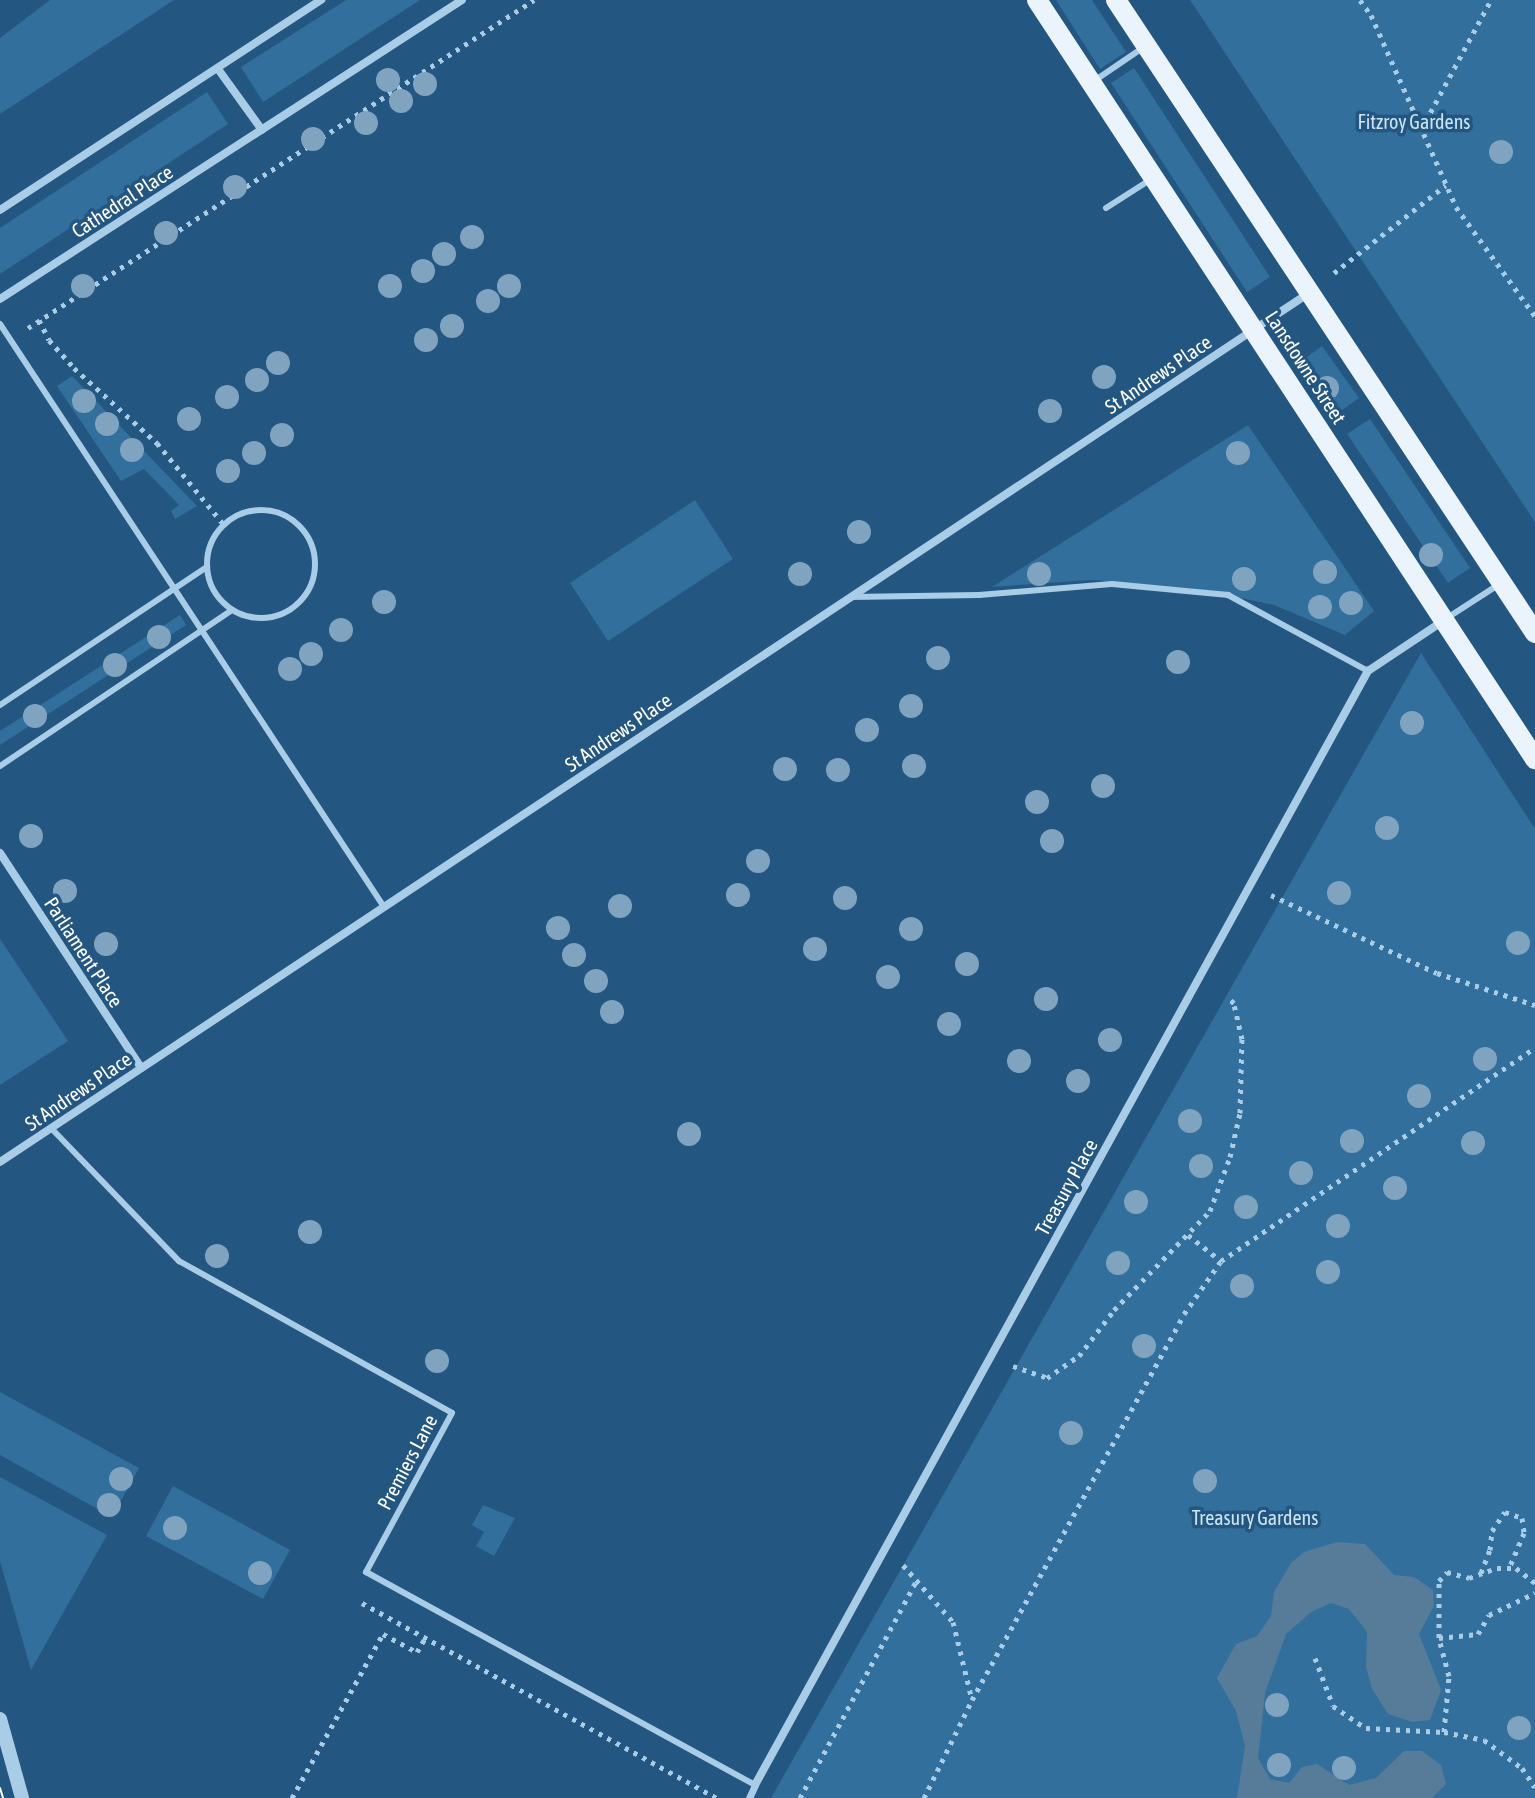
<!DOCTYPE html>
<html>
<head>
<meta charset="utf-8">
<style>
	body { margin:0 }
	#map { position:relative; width:1535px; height:1798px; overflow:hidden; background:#235680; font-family:"Asap Condensed",sans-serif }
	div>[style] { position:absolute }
	.green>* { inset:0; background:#336f9c }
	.water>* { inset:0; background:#577c99 }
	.path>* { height:5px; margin-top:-2.5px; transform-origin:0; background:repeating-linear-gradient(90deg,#a9cce7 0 4px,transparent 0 10px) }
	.service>* { height:6px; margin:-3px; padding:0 3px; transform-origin:3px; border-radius:3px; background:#a9cce7 }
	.service>.ring { margin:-3px; padding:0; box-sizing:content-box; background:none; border:6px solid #a9cce7; border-radius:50% }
	.pedestrian>* { height:7px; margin:-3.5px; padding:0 3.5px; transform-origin:3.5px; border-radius:3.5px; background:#a9cce7 }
	.minor>* { height:8px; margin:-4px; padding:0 4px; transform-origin:4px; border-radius:4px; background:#a9cce7 }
	.tertiary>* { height:14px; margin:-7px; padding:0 7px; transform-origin:7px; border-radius:7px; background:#a9cce7 }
	.primary>* { height:20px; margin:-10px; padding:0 10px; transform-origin:10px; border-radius:10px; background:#ebf4fd }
	.tram>* { height:2px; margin:-1px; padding:0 1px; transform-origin:1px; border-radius:1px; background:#fff }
	.trees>* { width:24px; height:24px; margin:-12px; border-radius:50%; background:#80a4c0 }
	span { translate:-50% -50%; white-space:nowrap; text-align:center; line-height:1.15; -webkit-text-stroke:7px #235680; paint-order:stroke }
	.park-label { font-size:20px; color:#cce4f5 }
	.street-label { font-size:20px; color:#fff }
</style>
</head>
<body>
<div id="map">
	<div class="green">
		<div style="clip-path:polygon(50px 0,174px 0,0 114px,0 38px)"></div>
		<div style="clip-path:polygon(346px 0,420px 0,263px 102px,241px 67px)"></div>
		<div style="clip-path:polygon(1056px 0,1092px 0,1126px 52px,1100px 69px)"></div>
		<div style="clip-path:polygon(1190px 0,1535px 0,1535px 522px)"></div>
		<div style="clip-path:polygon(1134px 68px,1270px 277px,1247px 292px,1111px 83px)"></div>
		<div style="clip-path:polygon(207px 92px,228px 124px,0 274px,0 228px)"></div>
		<div style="clip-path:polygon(1322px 346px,1359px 398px,1338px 413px,1301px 361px)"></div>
		<div style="clip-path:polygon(72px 376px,197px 506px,175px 519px,171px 511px,179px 505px,144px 469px,121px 481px,57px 386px)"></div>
		<div style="clip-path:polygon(1370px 419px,1470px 568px,1448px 583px,1347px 434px)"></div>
		<div style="clip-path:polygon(1248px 425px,1374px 611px,1345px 635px,1274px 605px,1198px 589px,1093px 580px,992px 587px)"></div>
		<div style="clip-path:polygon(695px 500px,733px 559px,608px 641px,570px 583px)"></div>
		<div style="clip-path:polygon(180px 615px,186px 625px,0 745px,0 731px)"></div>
		<div style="clip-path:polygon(1421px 653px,1535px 829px,1535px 1798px,771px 1798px)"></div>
		<div style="clip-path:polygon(0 939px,68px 1041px,0 1085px)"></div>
		<div style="clip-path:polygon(0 1392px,139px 1468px,112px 1517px,0 1455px)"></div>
		<div style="clip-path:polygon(0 1477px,107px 1535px,31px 1670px,0 1561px)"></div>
		<div style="clip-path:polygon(173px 1486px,290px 1550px,263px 1599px,146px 1536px)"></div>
		<div style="clip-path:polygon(483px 1505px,515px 1518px,494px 1556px,476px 1546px,484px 1532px,472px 1525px)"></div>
	</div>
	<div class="water">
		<div style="clip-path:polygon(1337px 1542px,1365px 1544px,1394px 1575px,1414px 1577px,1433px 1590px,1434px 1606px,1419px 1634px,1441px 1690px,1430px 1720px,1412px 1722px,1388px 1714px,1372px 1689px,1366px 1667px,1367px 1632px,1349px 1609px,1331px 1603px,1311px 1612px,1286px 1634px,1265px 1693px,1258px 1758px,1270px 1779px,1289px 1783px,1302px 1767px,1317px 1764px,1349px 1785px,1376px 1778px,1404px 1751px,1422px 1751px,1441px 1765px,1446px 1784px,1432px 1798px,1237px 1798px,1245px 1746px,1236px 1711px,1217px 1678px,1236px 1644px,1257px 1636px,1271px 1616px,1274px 1592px,1291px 1563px,1304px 1552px)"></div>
	</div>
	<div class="path">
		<div style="left:1360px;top:0;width:19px;rotate:54deg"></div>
		<div style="left:1371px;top:15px;width:210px;rotate:66.1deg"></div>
		<div style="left:1456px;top:207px;width:135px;rotate:54.1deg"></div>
		<div style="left:1421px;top:130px;width:148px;rotate:-61.7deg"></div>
		<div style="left:1334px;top:273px;width:142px;rotate:-38.2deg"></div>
		<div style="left:39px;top:320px;width:22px;rotate:63deg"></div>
		<div style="left:49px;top:340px;width:38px;rotate:48deg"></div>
		<div style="left:74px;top:368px;width:112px;rotate:42.1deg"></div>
		<div style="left:157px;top:443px;width:106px;rotate:50.7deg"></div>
		<div style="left:28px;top:328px;width:603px;rotate:-32.95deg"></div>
		<div style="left:1271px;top:895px;width:183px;rotate:25.2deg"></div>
		<div style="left:1437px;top:973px;width:103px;rotate:18.1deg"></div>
		<div style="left:1188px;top:1235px;width:42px;rotate:38.2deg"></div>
		<div style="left:1013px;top:1366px;width:36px;rotate:19deg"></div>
		<div style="left:1047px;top:1378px;width:39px;rotate:-35deg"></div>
		<div style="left:1079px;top:1356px;width:58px;rotate:-52.7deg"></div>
		<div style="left:1114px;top:1310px;width:138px;rotate:-45.9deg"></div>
		<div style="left:1210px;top:1211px;width:58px;rotate:-69.7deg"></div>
		<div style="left:1230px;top:1157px;width:45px;rotate:-77.2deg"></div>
		<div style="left:1240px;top:1113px;width:74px;rotate:-88.5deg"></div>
		<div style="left:1242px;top:1039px;width:37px;rotate:-103deg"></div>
		<div style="left:1234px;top:1003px;width:8px;rotate:-140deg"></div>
		<div style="left:903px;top:1565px;width:76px;rotate:48.7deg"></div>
		<div style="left:953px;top:1622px;width:80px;rotate:76.3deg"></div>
		<div style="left:1481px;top:1573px;width:25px;rotate:-69deg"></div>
		<div style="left:1490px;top:1550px;width:19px;rotate:-84deg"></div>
		<div style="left:1492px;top:1531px;width:23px;rotate:-56deg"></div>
		<div style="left:1505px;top:1512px;width:18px;rotate:19deg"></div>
		<div style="left:1522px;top:1518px;width:15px;rotate:82deg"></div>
		<div style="left:1524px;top:1533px;width:38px;rotate:113deg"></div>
		<div style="left:362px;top:1603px;width:405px;rotate:28.8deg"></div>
		<div style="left:1439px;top:1638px;width:39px;rotate:-6deg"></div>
		<div style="left:1478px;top:1634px;width:22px;rotate:-60deg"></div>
		<div style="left:1489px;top:1615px;width:51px;rotate:-25.6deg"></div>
		<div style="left:1315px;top:1658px;width:51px;rotate:69.4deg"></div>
		<div style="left:1333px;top:1706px;width:40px;rotate:34deg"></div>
		<div style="left:1366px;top:1728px;width:78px;rotate:2.9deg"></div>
		<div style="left:1444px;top:1732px;width:41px;rotate:11.3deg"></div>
		<div style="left:1484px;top:1740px;width:47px;rotate:36.4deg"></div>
		<div style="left:1522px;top:1768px;width:23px;rotate:56deg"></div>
		<div style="left:1444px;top:1732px;width:56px;rotate:-84.9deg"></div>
		<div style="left:1449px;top:1676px;width:39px;rotate:-105deg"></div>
		<div style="left:1439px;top:1638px;width:57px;rotate:-90deg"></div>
		<div style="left:1439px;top:1581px;width:12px;rotate:-48deg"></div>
		<div style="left:1447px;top:1572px;width:23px;rotate:15deg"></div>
		<div style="left:1469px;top:1578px;width:30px;rotate:-20deg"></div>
		<div style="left:1497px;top:1568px;width:19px"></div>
		<div style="left:1516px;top:1568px;width:24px;rotate:38deg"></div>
		<div style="left:292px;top:1798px;width:188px;rotate:-61deg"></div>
		<div style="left:383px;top:1634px;width:38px;rotate:28deg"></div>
		<div style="left:417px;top:1652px;width:16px;rotate:-60deg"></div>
		<div style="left:800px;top:1798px;width:250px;rotate:-61.8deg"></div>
		<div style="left:924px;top:1798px;width:109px;rotate:-63.9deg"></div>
		<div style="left:972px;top:1700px;width:440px;rotate:-61.2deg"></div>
		<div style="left:1184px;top:1314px;width:65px;rotate:-55.1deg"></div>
		<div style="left:1221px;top:1261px;width:379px;rotate:-34.2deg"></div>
	</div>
	<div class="service">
		<div style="left:1094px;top:81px;width:60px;rotate:-34.2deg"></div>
		<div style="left:1106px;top:208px;width:52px;rotate:-32.5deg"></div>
		<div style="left:0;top:324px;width:698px;rotate:56.63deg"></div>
		<div class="ring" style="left:207px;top:510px;width:102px;height:102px"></div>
		<div style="left:851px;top:597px;width:128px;rotate:-0.9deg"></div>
		<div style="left:979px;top:595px;width:133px;rotate:-4.7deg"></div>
		<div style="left:1112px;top:584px;width:117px;rotate:5.4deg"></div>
		<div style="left:1228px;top:595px;width:159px;rotate:28.5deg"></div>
		<div style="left:1447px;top:618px;width:61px;rotate:-32.9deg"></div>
		<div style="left:0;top:705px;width:249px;rotate:-33.7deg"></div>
		<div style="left:0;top:766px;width:280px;rotate:-33.9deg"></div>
		<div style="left:51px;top:1128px;width:185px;rotate:46.1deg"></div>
		<div style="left:179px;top:1261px;width:312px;rotate:29.1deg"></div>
		<div style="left:452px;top:1413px;width:181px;rotate:118.4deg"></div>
		<div style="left:366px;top:1572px;width:443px;rotate:28.7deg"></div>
	</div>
	<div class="pedestrian">
		<div style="left:749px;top:1798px;width:14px;rotate:-65deg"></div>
	</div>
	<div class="minor">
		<div style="left:218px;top:69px;width:75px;rotate:54.2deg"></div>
		<div style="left:0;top:210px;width:384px;rotate:-33.2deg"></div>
		<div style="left:0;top:299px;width:550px;rotate:-32.91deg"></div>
		<div style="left:0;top:853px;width:257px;rotate:56.7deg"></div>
		<div style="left:0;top:1162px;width:1571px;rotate:-33.58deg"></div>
		<div style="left:755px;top:1785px;width:1272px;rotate:-61.18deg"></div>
		<div style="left:1368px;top:671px;width:90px;rotate:-33.7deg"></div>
	</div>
	<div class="tertiary">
		<div style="left:0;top:1719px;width:82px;rotate:74.4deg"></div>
	</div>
	<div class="primary">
		<div style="left:1037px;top:0;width:908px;rotate:56.73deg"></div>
		<div style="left:1116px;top:0;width:759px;rotate:56.5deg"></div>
	</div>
	<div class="tram">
		<div style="left:0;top:1788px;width:10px;rotate:73deg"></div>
	</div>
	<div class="trees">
		<div style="left:388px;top:80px"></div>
		<div style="left:425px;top:84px"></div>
		<div style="left:401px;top:101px"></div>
		<div style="left:366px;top:123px"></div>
		<div style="left:313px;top:139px"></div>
		<div style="left:1501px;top:152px"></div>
		<div style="left:235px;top:187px"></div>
		<div style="left:166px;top:233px"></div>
		<div style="left:472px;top:237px"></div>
		<div style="left:444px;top:254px"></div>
		<div style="left:423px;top:271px"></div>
		<div style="left:83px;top:286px"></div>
		<div style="left:390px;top:286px"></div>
		<div style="left:509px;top:286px"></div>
		<div style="left:488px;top:301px"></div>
		<div style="left:452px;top:326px"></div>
		<div style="left:426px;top:340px"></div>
		<div style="left:278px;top:363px"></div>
		<div style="left:1104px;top:377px"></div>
		<div style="left:257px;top:380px"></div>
		<div style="left:1327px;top:388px"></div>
		<div style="left:227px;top:397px"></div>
		<div style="left:84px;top:401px"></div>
		<div style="left:1050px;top:411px"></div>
		<div style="left:189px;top:419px"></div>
		<div style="left:107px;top:424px"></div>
		<div style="left:282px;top:435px"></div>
		<div style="left:132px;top:450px"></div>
		<div style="left:254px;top:453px"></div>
		<div style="left:1238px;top:453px"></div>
		<div style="left:228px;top:471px"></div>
		<div style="left:859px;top:532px"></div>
		<div style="left:1431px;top:555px"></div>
		<div style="left:1325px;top:572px"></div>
		<div style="left:800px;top:574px"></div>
		<div style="left:1039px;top:574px"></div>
		<div style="left:1244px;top:579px"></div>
		<div style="left:384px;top:602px"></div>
		<div style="left:1351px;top:603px"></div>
		<div style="left:1320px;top:607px"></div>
		<div style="left:341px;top:630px"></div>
		<div style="left:159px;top:637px"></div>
		<div style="left:311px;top:654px"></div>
		<div style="left:938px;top:658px"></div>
		<div style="left:1178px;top:662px"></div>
		<div style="left:115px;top:665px"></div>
		<div style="left:290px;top:669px"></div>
		<div style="left:911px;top:706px"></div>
		<div style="left:35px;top:716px"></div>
		<div style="left:1412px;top:723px"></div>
		<div style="left:867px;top:730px"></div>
		<div style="left:914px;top:766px"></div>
		<div style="left:785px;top:769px"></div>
		<div style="left:838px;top:770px"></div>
		<div style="left:1103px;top:786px"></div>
		<div style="left:1037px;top:802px"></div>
		<div style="left:1387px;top:828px"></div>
		<div style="left:31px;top:836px"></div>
		<div style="left:1052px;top:841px"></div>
		<div style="left:758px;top:861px"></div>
		<div style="left:65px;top:891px"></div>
		<div style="left:1339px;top:893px"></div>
		<div style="left:738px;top:895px"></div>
		<div style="left:845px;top:898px"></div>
		<div style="left:620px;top:906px"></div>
		<div style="left:558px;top:928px"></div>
		<div style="left:911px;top:929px"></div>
		<div style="left:1518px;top:943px"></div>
		<div style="left:106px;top:944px"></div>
		<div style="left:815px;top:949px"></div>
		<div style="left:574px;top:955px"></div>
		<div style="left:967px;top:964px"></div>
		<div style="left:888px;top:977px"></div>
		<div style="left:596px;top:981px"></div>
		<div style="left:1046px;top:999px"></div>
		<div style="left:612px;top:1012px"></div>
		<div style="left:949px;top:1024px"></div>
		<div style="left:1110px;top:1040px"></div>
		<div style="left:1485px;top:1059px"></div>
		<div style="left:1019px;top:1061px"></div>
		<div style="left:1078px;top:1081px"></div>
		<div style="left:1419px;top:1096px"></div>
		<div style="left:1190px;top:1121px"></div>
		<div style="left:689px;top:1134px"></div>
		<div style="left:1352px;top:1141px"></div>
		<div style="left:1473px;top:1143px"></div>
		<div style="left:1201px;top:1166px"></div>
		<div style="left:1301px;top:1173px"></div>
		<div style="left:1395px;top:1188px"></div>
		<div style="left:1136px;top:1202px"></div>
		<div style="left:1246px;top:1207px"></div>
		<div style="left:1338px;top:1226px"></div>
		<div style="left:310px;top:1232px"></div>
		<div style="left:217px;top:1256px"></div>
		<div style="left:1118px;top:1263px"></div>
		<div style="left:1328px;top:1272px"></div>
		<div style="left:1242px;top:1286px"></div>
		<div style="left:1144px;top:1346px"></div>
		<div style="left:437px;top:1361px"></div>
		<div style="left:1071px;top:1433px"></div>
		<div style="left:121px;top:1479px"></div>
		<div style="left:1205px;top:1481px"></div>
		<div style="left:109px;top:1505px"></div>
		<div style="left:175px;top:1528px"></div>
		<div style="left:260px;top:1573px"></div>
		<div style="left:1277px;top:1705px"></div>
		<div style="left:1519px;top:1728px"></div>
		<div style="left:1279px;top:1765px"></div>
		<div style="left:1344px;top:1768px"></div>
	</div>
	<div class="park-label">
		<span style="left:1414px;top:121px">Fitzroy Gardens</span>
		<span style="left:1255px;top:1517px">Treasury Gardens</span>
	</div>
	<div class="street-label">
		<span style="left:122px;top:201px;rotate:-33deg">Cathedral Place</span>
		<span style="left:1306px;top:367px;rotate:57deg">Lansdowne Street</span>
		<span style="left:1158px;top:374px;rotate:-34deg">St Andrews Place</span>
		<span style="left:618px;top:732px;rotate:-34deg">St Andrews Place</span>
		<span style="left:84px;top:952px;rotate:57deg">Parliament Place</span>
		<span style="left:78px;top:1091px;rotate:-34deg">St Andrews Place</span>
		<span style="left:1066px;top:1187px;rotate:-61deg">Treasury Place</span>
		<span style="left:407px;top:1462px;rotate:-62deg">Premiers Lane</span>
	</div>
</div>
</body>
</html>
